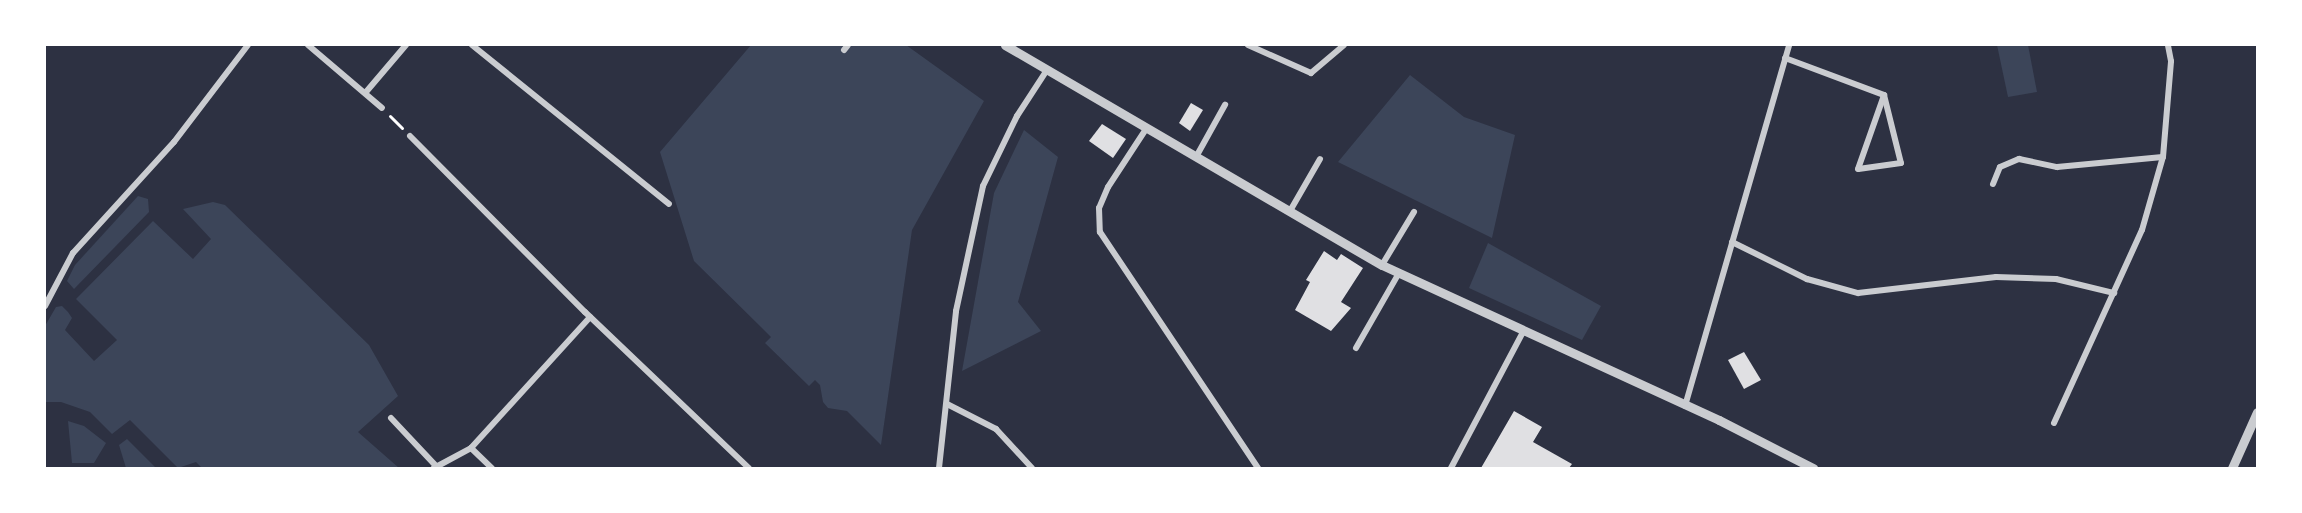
<!DOCTYPE html>
<html>
<head>
<meta charset="utf-8">
<style>
	body { margin:0 }
	#map { position:relative; width:2302px; height:513px; overflow:hidden; background:#2d3142; font-family:"Source Sans 3",sans-serif }
	div>[style] { position:absolute }
	.green>* { inset:0; background:#3c4559 }
	.building>* { inset:0; background:#e0e0e3 }
	.path>* { height:3px; margin:-1.5px; padding:0 1.5px; transform-origin:1.5px; border-radius:1.5px; background:#fff }
	.minor>* { height:6px; margin:-3px; padding:0 3px; transform-origin:3px; border-radius:3px; background:#caccd0 }
	.tertiary>* { height:9px; margin:-4.5px; padding:0 4.5px; transform-origin:4.5px; border-radius:4.5px; background:#caccd0 }
	span { translate:-50% -50%; white-space:nowrap; text-align:center; line-height:1.15; -webkit-text-stroke:6px #fff; paint-order:stroke }
	.frame { position:absolute; inset:0; border:46px solid #fff; pointer-events:none }
</style>
</head>
<body>
<div id="map">
	<div class="green">
		<div style="clip-path:polygon(751px 45px,906px 45px,984px 101px,912px 230px,881px 445px,847px 411px,828px 408px,823px 402px,820px 385px,815px 380px,809px 386px,765px 343px,771px 337px,694px 261px,660px 152px)"></div>
		<div style="clip-path:polygon(1997px 45px,2028px 45px,2037px 92px,2008px 97px)"></div>
		<div style="clip-path:polygon(1410px 75px,1464px 117px,1515px 135px,1492px 238px,1338px 162px)"></div>
		<div style="clip-path:polygon(1024px 130px,1058px 157px,1018px 302px,1041px 331px,962px 371px,994px 193px)"></div>
		<div style="clip-path:polygon(138px 196px,148px 199px,149px 212px,74px 289px,67px 281px,75px 265px)"></div>
		<div style="clip-path:polygon(213px 202px,225px 205px,369px 345px,398px 396px,358px 432px,399px 468px,202px 468px,196px 462px,178px 468px,130px 420px,112px 434px,90px 412px,61px 402px,45px 402px,45px 326px,56px 307px,62px 306px,68px 312px,72px 318px,65px 330px,94px 361px,117px 340px,76px 299px,153px 221px,193px 259px,211px 239px,183px 209px)"></div>
		<div style="clip-path:polygon(1488px 243px,1601px 306px,1582px 340px,1469px 288px)"></div>
		<div style="clip-path:polygon(68px 421px,84px 426px,106px 443px,94px 463px,72px 463px)"></div>
		<div style="clip-path:polygon(127px 439px,156px 468px,126px 468px,119px 445px)"></div>
	</div>
	<div class="building">
		<div style="clip-path:polygon(1191px 103px,1203px 110px,1190px 131px,1179px 123px)"></div>
		<div style="clip-path:polygon(1102px 124px,1126px 139px,1113px 158px,1089px 141px)"></div>
		<div style="clip-path:polygon(1324px 251px,1337px 260px,1341px 254px,1363px 268px,1341px 302px,1351px 308px,1331px 331px,1295px 310px,1310px 282px,1306px 280px)"></div>
		<div style="clip-path:polygon(1744px 352px,1761px 380px,1744px 389px,1728px 360px)"></div>
		<div style="clip-path:polygon(1514px 411px,1542px 427px,1533px 442px,1572px 464px,1569px 468px,1481px 468px)"></div>
	</div>
	<div class="path">
		<div style="left:390px;top:116px;width:17px;rotate:45deg"></div>
	</div>
	<div class="minor">
		<div style="left:308px;top:45px;width:97px;rotate:40.4deg"></div>
		<div style="left:472px;top:45px;width:253px;rotate:38.9deg"></div>
		<div style="left:1248px;top:45px;width:69px;rotate:24deg"></div>
		<div style="left:1311px;top:73px;width:43px;rotate:-40.3deg"></div>
		<div style="left:844px;top:50px;width:6px;rotate:-51deg"></div>
		<div style="left:1785px;top:58px;width:106px;rotate:20.5deg"></div>
		<div style="left:1884px;top:95px;width:70px;rotate:76deg"></div>
		<div style="left:1901px;top:163px;width:43px;rotate:172.1deg"></div>
		<div style="left:1858px;top:169px;width:78px;rotate:-70.6deg"></div>
		<div style="left:366px;top:92px;width:62px;rotate:-49.6deg"></div>
		<div style="left:1146px;top:129px;width:69px;rotate:123.2deg"></div>
		<div style="left:1108px;top:187px;width:23px;rotate:113deg"></div>
		<div style="left:1099px;top:208px;width:24px;rotate:88deg"></div>
		<div style="left:1100px;top:232px;width:284px;rotate:56.2deg"></div>
		<div style="left:410px;top:136px;width:248px;rotate:45.2deg"></div>
		<div style="left:585px;top:312px;width:226px;rotate:43.6deg"></div>
		<div style="left:1196px;top:157px;width:60px;rotate:-60.9deg"></div>
		<div style="left:1993px;top:184px;width:18px;rotate:-68deg"></div>
		<div style="left:2000px;top:167px;width:21px;rotate:-23deg"></div>
		<div style="left:2019px;top:159px;width:39px;rotate:12deg"></div>
		<div style="left:2057px;top:167px;width:106px;rotate:-5.4deg"></div>
		<div style="left:1290px;top:211px;width:60px;rotate:-60deg"></div>
		<div style="left:1732px;top:242px;width:84px;rotate:26.3deg"></div>
		<div style="left:1807px;top:279px;width:53px;rotate:15.4deg"></div>
		<div style="left:1858px;top:293px;width:139px;rotate:-6.6deg"></div>
		<div style="left:1996px;top:277px;width:60px;rotate:1.9deg"></div>
		<div style="left:2056px;top:279px;width:60px;rotate:13.6deg"></div>
		<div style="left:1382px;top:265px;width:62px;rotate:-58.9deg"></div>
		<div style="left:45px;top:306px;width:60px;rotate:-62.2deg"></div>
		<div style="left:73px;top:253px;width:150px;rotate:-47.7deg"></div>
		<div style="left:174px;top:142px;width:122px;rotate:-52.7deg"></div>
		<div style="left:1356px;top:348px;width:86px;rotate:-60.2deg"></div>
		<div style="left:947px;top:404px;width:55px;rotate:27deg"></div>
		<div style="left:996px;top:429px;width:53px;rotate:47.3deg"></div>
		<div style="left:1685px;top:406px;width:376px;rotate:-73.9deg"></div>
		<div style="left:391px;top:418px;width:66px;rotate:46.8deg"></div>
		<div style="left:2054px;top:423px;width:212px;rotate:-65.5deg"></div>
		<div style="left:2142px;top:230px;width:76px;rotate:-74deg"></div>
		<div style="left:2163px;top:157px;width:96px;rotate:-85.2deg"></div>
		<div style="left:2171px;top:61px;width:16px;rotate:-101deg"></div>
		<div style="left:471px;top:448px;width:29px;rotate:44deg"></div>
		<div style="left:434px;top:468px;width:42px;rotate:-28.4deg"></div>
		<div style="left:471px;top:448px;width:177px;rotate:-47.7deg"></div>
		<div style="left:939px;top:468px;width:158px;rotate:-83.8deg"></div>
		<div style="left:956px;top:311px;width:128px;rotate:-77.8deg"></div>
		<div style="left:983px;top:186px;width:78px;rotate:-64.1deg"></div>
		<div style="left:1017px;top:116px;width:55px;rotate:-56.9deg"></div>
		<div style="left:1451px;top:468px;width:154px;rotate:-62.1deg"></div>
	</div>
	<div class="tertiary">
		<div style="left:1005px;top:45px;width:436px;rotate:30.3deg"></div>
		<div style="left:1382px;top:265px;width:371px;rotate:24.7deg"></div>
		<div style="left:1719px;top:420px;width:106px;rotate:27.1deg"></div>
		<div style="left:2232px;top:468px;width:61px;rotate:-65.9deg"></div>
	</div>
	<div class="frame"></div>
</div>
</body>
</html>
